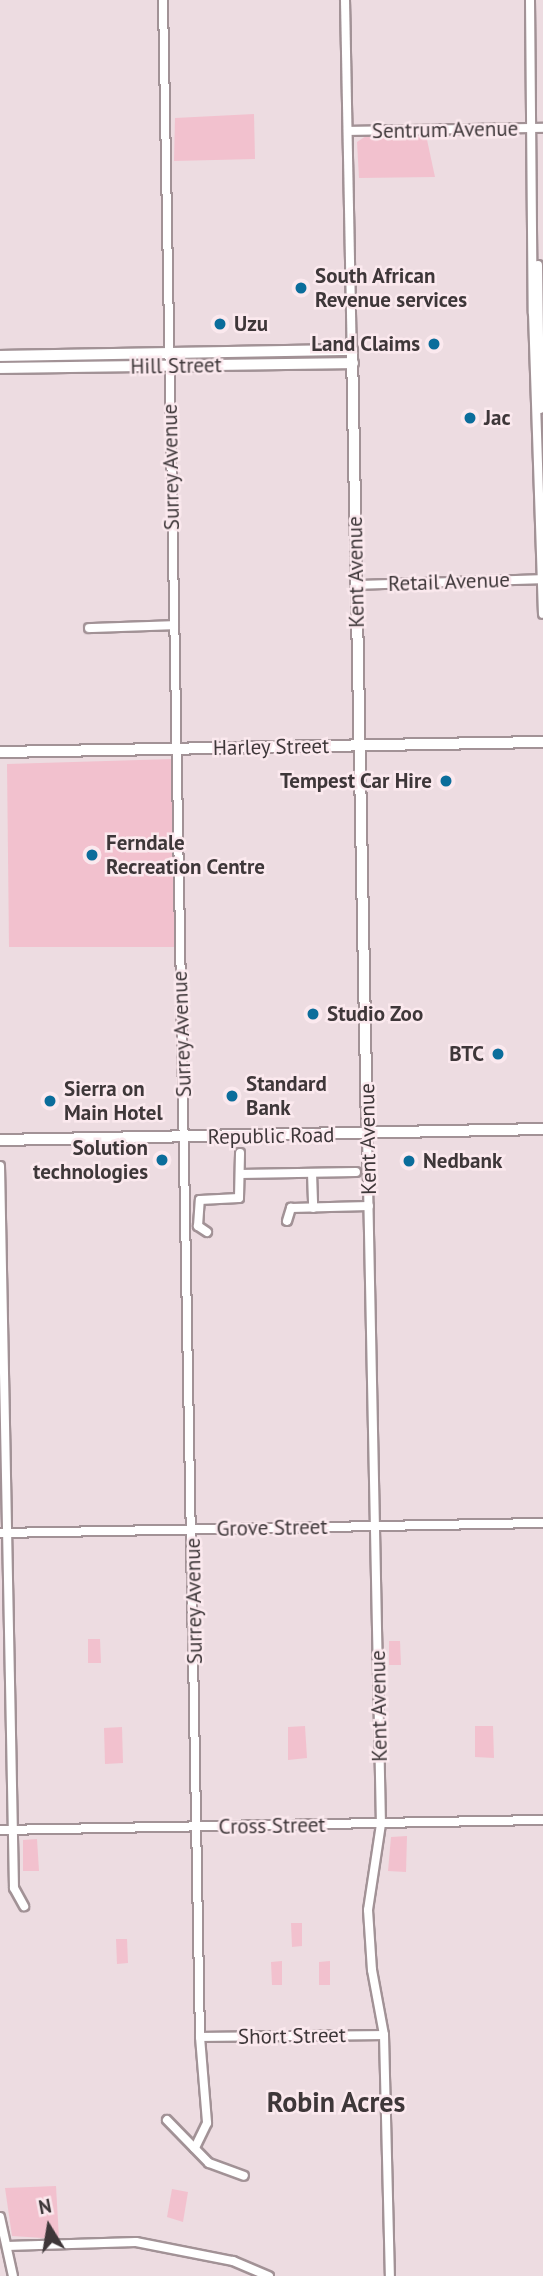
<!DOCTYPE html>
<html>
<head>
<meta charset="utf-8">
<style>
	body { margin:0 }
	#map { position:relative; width:543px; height:2276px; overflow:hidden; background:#eddce1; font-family:"PT Sans",sans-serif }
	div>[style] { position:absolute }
	.green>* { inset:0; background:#f2c1ce }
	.roads { filter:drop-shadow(2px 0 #a29296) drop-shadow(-2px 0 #a29296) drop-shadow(0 2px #a29296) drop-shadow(0 -2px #a29296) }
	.street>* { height:8px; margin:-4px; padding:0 4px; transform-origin:4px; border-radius:4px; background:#fff }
	.secondary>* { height:10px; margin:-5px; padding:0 5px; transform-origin:5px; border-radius:5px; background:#fff }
	.dots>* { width:19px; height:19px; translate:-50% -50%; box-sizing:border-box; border:4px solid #fbe9ee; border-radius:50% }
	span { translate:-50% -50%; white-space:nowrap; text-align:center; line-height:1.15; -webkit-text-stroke:5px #fbe9ee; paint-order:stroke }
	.street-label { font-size:21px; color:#3e3739 }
	.poi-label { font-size:21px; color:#3e3739; font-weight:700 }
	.left { translate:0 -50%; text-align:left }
	.right { translate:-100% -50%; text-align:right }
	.district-label { font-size:28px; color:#3e3739; font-weight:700 }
	.north { position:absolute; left:14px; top:2192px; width:70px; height:70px; -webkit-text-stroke:5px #fbe9ee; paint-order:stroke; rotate:349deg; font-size:19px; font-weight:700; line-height:28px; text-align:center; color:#3e3739 }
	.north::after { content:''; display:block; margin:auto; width:24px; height:32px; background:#3e3739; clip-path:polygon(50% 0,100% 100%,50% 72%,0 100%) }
</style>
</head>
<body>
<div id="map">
	<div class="green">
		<div style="clip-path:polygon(254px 114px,255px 159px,174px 161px,175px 118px)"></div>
		<div style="clip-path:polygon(426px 135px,435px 177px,359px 178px,357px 142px,366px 136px)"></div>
		<div style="clip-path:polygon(173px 759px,178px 947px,9px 947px,7px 764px)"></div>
		<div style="clip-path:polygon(88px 1639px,100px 1639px,101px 1663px,88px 1663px)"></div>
		<div style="clip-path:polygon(389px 1641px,400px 1641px,401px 1665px,389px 1665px)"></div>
		<div style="clip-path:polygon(305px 1726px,307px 1758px,288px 1760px,288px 1727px)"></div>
		<div style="clip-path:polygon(475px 1726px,493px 1726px,494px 1758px,475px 1757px)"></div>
		<div style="clip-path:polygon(122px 1727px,123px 1763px,105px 1764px,104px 1728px)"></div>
		<div style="clip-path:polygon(407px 1836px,406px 1872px,388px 1871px,391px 1837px)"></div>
		<div style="clip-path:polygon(37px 1839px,39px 1871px,23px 1871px,23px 1840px)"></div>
		<div style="clip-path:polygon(291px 1923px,302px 1923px,302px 1946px,292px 1947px)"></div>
		<div style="clip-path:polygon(116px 1939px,127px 1939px,128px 1963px,117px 1964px)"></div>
		<div style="clip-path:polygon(282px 1961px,282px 1985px,272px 1985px,271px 1962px)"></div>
		<div style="clip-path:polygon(330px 1961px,330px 1985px,319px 1985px,319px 1962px)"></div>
		<div style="clip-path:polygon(56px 2186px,59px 2239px,12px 2236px,5px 2188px)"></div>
		<div style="clip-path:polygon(172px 2189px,188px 2192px,183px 2222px,167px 2217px)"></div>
	</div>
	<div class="roads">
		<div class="street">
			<div style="left:163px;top:0;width:2037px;rotate:88.96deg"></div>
			<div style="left:200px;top:2037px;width:86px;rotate:85.3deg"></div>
			<div style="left:207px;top:2123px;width:28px;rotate:116deg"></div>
			<div style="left:345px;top:0;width:350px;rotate:88.9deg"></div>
			<div style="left:530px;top:0;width:313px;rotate:89.5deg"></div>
			<div style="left:533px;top:313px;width:301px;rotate:88.1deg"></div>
			<div style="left:348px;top:131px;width:195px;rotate:-0.9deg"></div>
			<div style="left:538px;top:265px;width:144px;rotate:89.2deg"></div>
			<div style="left:356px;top:585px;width:187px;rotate:-1.8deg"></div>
			<div style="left:89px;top:628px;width:85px;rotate:-2deg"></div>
			<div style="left:367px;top:1134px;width:690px;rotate:88.84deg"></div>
			<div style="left:381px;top:1824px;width:87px;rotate:98.6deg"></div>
			<div style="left:368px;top:1910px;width:60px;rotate:86.2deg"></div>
			<div style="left:372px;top:1970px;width:66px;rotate:79.5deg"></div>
			<div style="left:384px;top:2035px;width:241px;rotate:88.6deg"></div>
			<div style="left:0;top:1166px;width:722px;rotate:88.89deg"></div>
			<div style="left:14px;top:1888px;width:21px;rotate:61deg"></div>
			<div style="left:312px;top:1173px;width:35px;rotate:88deg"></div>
			<div style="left:240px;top:1174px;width:116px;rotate:-1deg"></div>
			<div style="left:287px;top:1221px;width:14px;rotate:-73deg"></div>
			<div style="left:291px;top:1208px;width:78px;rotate:-1.5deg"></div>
			<div style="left:207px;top:1232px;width:11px;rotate:-146deg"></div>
			<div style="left:198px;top:1226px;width:26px;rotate:-86deg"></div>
			<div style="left:200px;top:1200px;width:39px;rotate:-3deg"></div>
			<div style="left:239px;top:1198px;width:45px;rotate:-88.7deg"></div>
			<div style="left:0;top:1533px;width:543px;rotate:-1.06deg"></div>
			<div style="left:0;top:1830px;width:543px;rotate:-1.06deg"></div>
			<div style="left:200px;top:2037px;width:184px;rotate:-0.6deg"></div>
			<div style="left:167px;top:2120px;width:60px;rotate:45.7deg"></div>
			<div style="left:209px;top:2163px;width:37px;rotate:20deg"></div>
			<div style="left:0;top:2217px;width:60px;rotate:77.6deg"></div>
			<div style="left:7px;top:2246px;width:129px;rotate:-1.8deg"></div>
			<div style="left:136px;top:2242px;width:99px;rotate:11.1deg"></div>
			<div style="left:233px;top:2261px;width:39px;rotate:23deg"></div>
		</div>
		<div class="secondary">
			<div style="left:0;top:356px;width:352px;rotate:-1deg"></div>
			<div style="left:352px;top:350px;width:784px;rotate:88.9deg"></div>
			<div style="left:0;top:368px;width:353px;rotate:-0.8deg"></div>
			<div style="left:0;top:752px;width:543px;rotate:-1.06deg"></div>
			<div style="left:0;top:1140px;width:543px;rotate:-1.16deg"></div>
		</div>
	</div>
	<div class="dots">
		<div style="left:301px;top:288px;background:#0b6d9b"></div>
		<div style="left:220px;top:324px;background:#0b6d9b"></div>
		<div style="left:434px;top:344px;background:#0b6d9b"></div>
		<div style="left:470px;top:418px;background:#0b6d9b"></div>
		<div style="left:446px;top:781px;background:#0b6d9b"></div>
		<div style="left:92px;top:855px;background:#0b6d9b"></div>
		<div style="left:313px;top:1014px;background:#0b6d9b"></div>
		<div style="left:498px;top:1054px;background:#0b6d9b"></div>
		<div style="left:232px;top:1096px;background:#0b6d9b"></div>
		<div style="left:50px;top:1101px;background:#0b6d9b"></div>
		<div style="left:162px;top:1160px;background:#0b6d9b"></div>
		<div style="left:409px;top:1161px;background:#0b6d9b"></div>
	</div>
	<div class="street-label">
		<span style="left:445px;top:130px;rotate:-1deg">Sentrum Avenue</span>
		<span style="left:176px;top:366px;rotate:-1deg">Hill Street</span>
		<span style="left:171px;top:467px;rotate:-91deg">Surrey Avenue</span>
		<span style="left:356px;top:572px;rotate:-91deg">Kent Avenue</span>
		<span style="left:449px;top:582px;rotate:-2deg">Retail Avenue</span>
		<span style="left:271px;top:747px;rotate:-1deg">Harley Street</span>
		<span style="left:182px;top:1034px;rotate:-92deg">Surrey Avenue</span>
		<span style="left:271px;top:1136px;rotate:-1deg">Republic Road</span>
		<span style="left:368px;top:1139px;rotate:-91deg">Kent Avenue</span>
		<span style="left:272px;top:1528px;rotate:-1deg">Grove Street</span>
		<span style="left:194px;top:1601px;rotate:-91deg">Surrey Avenue</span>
		<span style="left:379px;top:1706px;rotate:-91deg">Kent Avenue</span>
		<span style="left:272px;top:1826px;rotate:-1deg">Cross Street</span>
		<span style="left:292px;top:2036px;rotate:-1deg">Short Street</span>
	</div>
	<div class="poi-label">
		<span class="left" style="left:315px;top:288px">South African<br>Revenue services</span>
		<span class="left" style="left:234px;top:324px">Uzu</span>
		<span class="right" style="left:420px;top:344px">Land Claims</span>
		<span class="left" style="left:484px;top:418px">Jac</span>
		<span class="right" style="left:432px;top:781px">Tempest Car Hire</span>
		<span class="left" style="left:106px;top:855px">Ferndale<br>Recreation Centre</span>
		<span class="left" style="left:327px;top:1014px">Studio Zoo</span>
		<span class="right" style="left:484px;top:1054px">BTC</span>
		<span class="left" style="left:246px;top:1096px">Standard<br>Bank</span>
		<span class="left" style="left:64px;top:1101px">Sierra on<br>Main Hotel</span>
		<span class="right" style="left:148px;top:1160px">Solution<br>technologies</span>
		<span class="left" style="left:423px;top:1161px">Nedbank</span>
	</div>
	<div class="district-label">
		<span style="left:336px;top:2102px">Robin Acres</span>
	</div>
	<div class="north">N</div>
</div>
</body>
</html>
